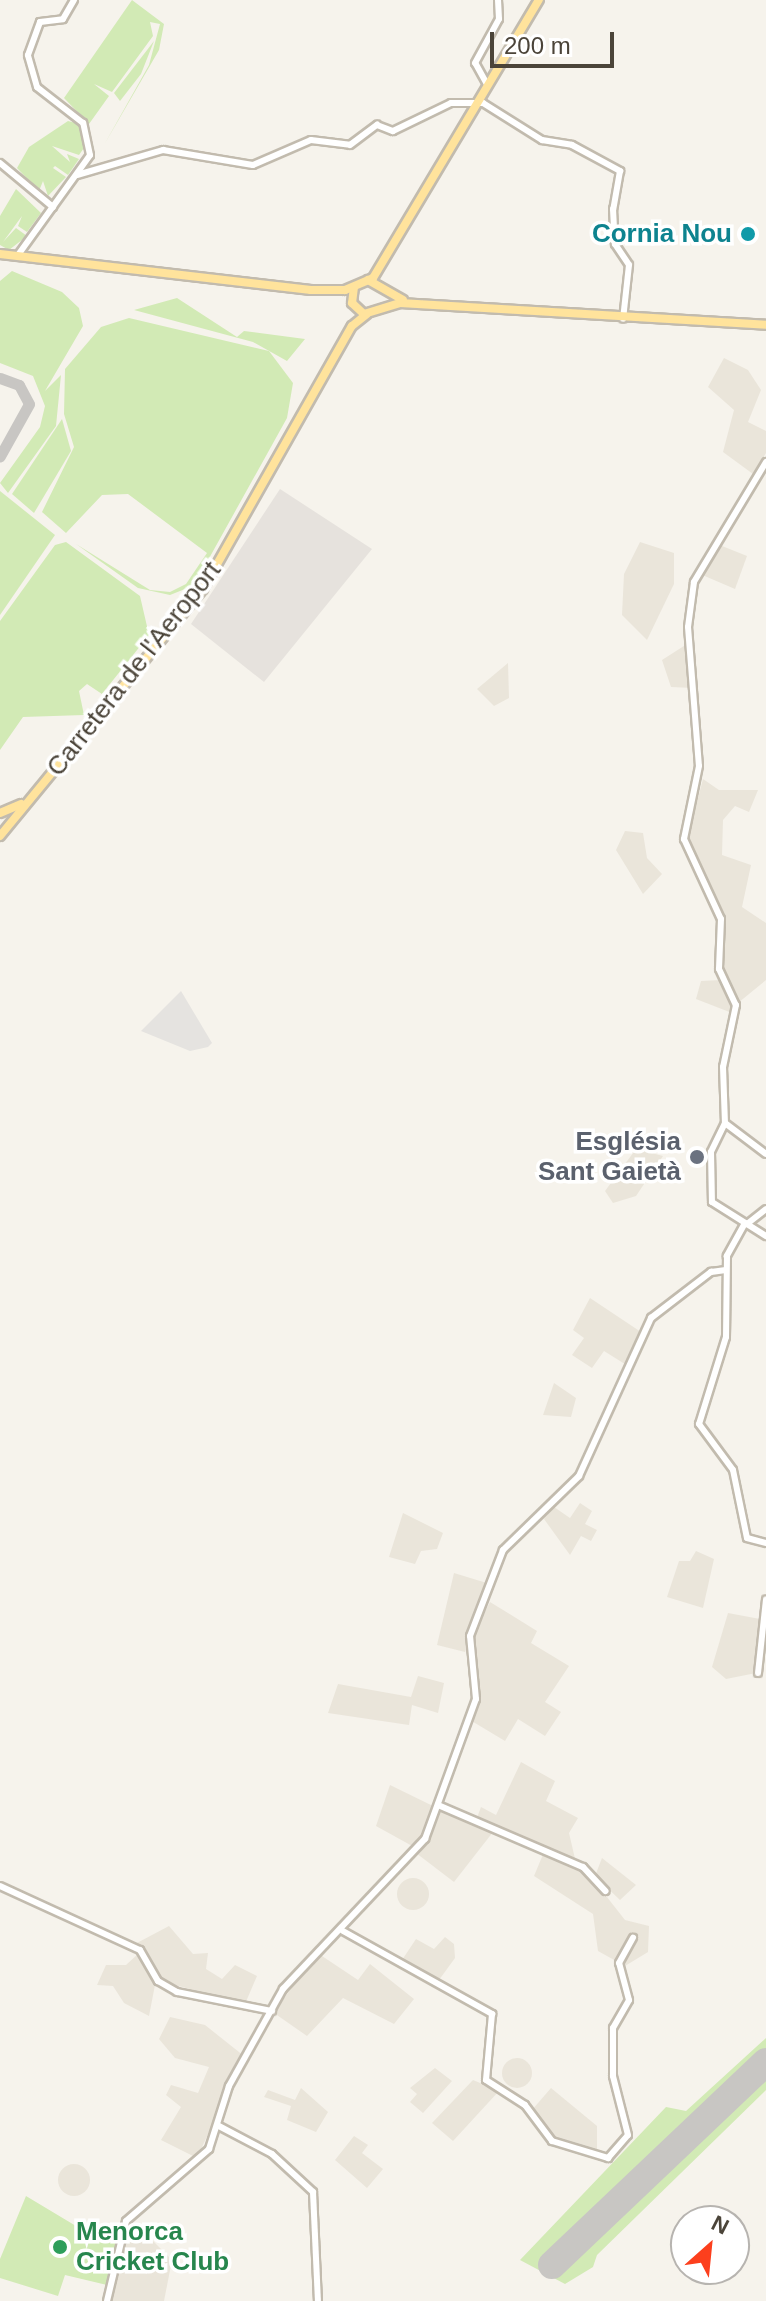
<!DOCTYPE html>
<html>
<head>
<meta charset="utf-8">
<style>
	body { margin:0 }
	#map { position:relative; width:766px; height:2301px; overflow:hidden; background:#f6f3ec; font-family:Helvetica,sans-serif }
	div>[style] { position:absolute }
	.residential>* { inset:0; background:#eae5da }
	.round { border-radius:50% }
	.industrial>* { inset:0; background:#e6e2dd }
	.green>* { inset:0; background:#d2eab5 }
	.parking>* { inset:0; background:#e5e3e0 }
	.taxiway>* { height:11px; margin:-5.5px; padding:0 5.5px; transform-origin:5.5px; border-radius:5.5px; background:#c8c6c3 }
	.runway>* { height:28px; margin:-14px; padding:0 14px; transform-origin:14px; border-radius:14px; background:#c8c6c3 }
	.roads { filter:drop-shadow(2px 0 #c2bbae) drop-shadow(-2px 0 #c2bbae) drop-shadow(0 2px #c2bbae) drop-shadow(0 -2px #c2bbae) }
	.minor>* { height:6px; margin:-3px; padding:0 3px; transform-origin:3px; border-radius:3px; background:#fff }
	.major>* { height:8px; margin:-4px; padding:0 4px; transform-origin:4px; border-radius:4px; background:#ffe39c }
	.dots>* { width:22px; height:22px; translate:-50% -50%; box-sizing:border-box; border:4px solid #fff; border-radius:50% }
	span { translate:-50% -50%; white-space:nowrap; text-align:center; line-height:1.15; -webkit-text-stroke:7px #fff; paint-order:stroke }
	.culture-label { font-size:26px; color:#0d838f; font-weight:700 }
	.right { translate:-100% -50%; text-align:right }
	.street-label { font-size:26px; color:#4b4439 }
	.worship-label { font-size:26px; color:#5b616d; font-weight:700 }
	.leisure-label { font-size:26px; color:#27864d; font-weight:700 }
	.left { translate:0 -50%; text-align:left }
	.north { position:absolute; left:670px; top:2205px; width:80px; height:80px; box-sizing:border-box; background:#fff; border:2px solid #b7b4b0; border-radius:50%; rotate:27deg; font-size:22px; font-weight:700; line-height:32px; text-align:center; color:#4b4439 }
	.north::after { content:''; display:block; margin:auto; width:28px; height:36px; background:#fc3f1d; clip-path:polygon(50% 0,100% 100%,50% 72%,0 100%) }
	.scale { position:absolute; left:490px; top:32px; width:124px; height:36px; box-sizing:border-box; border:4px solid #4b4439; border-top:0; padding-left:10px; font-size:24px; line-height:28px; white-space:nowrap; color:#4b4439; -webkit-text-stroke:6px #fff; paint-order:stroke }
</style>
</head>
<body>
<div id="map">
	<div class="residential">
		<div style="clip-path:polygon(724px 358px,748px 370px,761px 390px,748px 422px,766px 431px,766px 453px,753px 474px,723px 452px,734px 410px,708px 387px)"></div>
		<div style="clip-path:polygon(640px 542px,674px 553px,674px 584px,647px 640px,622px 615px,624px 574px)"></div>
		<div style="clip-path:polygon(717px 544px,747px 556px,735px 589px,700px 574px)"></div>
		<div style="clip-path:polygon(687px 644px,693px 688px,671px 687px,662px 660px)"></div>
		<div style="clip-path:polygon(508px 663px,509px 698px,494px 706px,477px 689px)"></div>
		<div style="clip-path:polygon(703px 779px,719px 790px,758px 790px,749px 812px,735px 806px,723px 820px,722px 855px,751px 865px,742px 907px,766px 923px,766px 980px,738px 1003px,720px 969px,723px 917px,687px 840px)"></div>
		<div style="clip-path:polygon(625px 831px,643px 833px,647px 858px,662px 874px,643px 894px,616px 850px)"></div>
		<div style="clip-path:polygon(721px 980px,733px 1005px,732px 1013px,696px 999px,701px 981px)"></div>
		<div style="clip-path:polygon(636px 1149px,663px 1156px,636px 1196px,613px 1203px,605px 1191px)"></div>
		<div style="clip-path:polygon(590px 1298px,641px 1332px,628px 1366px,604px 1351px,592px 1368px,572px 1355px,584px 1338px,573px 1330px)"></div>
		<div style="clip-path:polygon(554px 1383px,576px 1398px,571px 1417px,543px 1415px)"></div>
		<div style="clip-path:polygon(580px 1503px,592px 1511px,585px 1524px,597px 1530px,591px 1541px,581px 1536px,570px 1555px,544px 1519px,554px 1507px,570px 1518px)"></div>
		<div style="clip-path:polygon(403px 1513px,443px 1533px,437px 1549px,421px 1551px,415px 1564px,389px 1557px)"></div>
		<div style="clip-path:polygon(696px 1551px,714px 1559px,703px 1608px,667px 1597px,679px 1561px,690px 1561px)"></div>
		<div style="clip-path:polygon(454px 1573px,490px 1584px,465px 1652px,437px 1645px)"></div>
		<div style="clip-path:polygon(490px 1602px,537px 1631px,531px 1643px,569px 1666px,545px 1702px,561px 1712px,545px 1736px,518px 1719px,505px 1741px,470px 1720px,479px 1695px,472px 1637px)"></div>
		<div style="clip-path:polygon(728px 1613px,760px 1619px,756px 1673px,726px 1679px,712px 1667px)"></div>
		<div style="clip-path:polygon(418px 1676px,444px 1683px,438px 1713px,412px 1705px,409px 1725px,328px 1713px,338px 1684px,411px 1697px)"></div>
		<div style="clip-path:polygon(521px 1762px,555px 1781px,546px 1801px,578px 1818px,569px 1833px,576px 1863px,475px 1823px,481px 1807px,496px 1815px)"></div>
		<div style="clip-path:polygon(390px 1785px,435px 1807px,414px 1847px,376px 1826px)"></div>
		<div style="clip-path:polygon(441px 1810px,493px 1832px,454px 1882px,416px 1853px)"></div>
		<div style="clip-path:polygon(544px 1852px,592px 1878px,625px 1920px,649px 1926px,648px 1952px,625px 1966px,598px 1951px,593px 1914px,534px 1876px)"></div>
		<div style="clip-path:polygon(602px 1858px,636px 1885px,620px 1900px,595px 1876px)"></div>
		<div class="round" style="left:397px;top:1878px;width:32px;height:32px"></div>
		<div style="clip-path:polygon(169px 1926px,193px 1954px,208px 1953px,206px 1969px,222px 1979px,235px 1965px,257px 1976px,245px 2004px,164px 1982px,135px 1944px)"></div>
		<div style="clip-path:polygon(445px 1937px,454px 1944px,455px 1958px,439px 1980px,402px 1960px,416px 1939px,434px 1949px)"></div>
		<div style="clip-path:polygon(316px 1952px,358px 1980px,370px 1964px,414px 1999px,394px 2024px,343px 1998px,307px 2036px,274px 2013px)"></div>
		<div style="clip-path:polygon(139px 1953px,155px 1985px,149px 2016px,124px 2003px,113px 1986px,97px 1985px,106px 1965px,126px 1965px)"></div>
		<div style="clip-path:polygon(170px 2017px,205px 2025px,244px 2056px,197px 2158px,161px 2140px,181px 2107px,166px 2095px,171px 2085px,198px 2093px,209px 2067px,175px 2058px,159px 2039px)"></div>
		<div class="round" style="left:502px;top:2058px;width:30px;height:30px"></div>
		<div style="clip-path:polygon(435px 2068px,452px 2081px,423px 2113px,410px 2102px,417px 2094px,410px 2088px)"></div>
		<div style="clip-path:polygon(473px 2080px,499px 2091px,453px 2141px,432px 2123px)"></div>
		<div style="clip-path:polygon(301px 2088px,328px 2112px,316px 2132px,287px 2120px,291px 2106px,264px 2097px,268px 2090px,295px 2100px)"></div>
		<div style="clip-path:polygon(551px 2088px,597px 2126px,597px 2152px,556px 2141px,532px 2110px)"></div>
		<div style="clip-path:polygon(354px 2136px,368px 2145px,362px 2153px,383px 2169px,367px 2188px,335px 2160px)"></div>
		<div class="round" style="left:58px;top:2164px;width:32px;height:32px"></div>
		<div style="clip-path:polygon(125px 2229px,149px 2237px,172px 2260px,164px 2301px,110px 2301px)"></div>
	</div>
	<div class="industrial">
		<div style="clip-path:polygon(280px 489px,372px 549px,264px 682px,191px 624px)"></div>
	</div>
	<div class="green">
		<div style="clip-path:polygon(132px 0,164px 24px,159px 50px,104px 145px,149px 65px,160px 24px,150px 22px,153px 36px,112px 92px,94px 84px,109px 96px,89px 124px,64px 98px)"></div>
		<div style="clip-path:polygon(154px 41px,141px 74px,120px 101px,114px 93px)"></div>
		<div style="clip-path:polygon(68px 121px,80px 124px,86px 145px,79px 155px,52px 146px,70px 162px,67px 154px,79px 159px,68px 175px,55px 166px,53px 168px,66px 177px,48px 196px,43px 181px,39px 191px,17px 168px,29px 147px)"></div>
		<div style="clip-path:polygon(16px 189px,41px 213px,27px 232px,18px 226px,22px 216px,3px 242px,16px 228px,27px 236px,9px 250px,0 245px,0 216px)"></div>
		<div style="clip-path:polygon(12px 271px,62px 292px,79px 308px,83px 326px,45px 391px,61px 375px,56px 426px,8px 493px,0 483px,40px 427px,45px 406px,33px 376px,0 363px,0 281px)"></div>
		<div style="clip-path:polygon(177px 298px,237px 337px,244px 331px,305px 339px,287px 361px,253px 342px,134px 310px)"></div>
		<div style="clip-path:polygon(129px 318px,269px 351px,293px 383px,287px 418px,202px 571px,190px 587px,170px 595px,138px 588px,76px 544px,150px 590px,170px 592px,186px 584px,207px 553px,128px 494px,102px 495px,66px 533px,42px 512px,74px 447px,64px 414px,65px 369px,101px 327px)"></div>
		<div style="clip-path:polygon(62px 419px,71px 451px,34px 513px,12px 494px)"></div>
		<div style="clip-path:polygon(0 491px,55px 535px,0 615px)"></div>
		<div style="clip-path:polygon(66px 542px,140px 596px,149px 635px,102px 694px,87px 684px,79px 691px,84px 715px,23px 717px,0 750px,0 621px,55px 545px)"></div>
		<div style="clip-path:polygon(766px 2038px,766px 2053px,546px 2255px,557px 2272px,766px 2073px,766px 2090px,597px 2255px,593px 2267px,565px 2284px,520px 2260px,666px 2107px,686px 2111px)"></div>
		<div style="clip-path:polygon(26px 2196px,81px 2229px,119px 2236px,107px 2285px,65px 2275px,58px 2296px,0 2278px,0 2259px)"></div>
	</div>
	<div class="parking">
		<div style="clip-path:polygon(181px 991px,212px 1043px,208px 1047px,190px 1051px,141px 1031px)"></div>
	</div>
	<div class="taxiway">
		<div style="left:0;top:378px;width:20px;rotate:20deg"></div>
		<div style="left:19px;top:385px;width:21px;rotate:62deg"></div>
		<div style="left:29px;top:404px;width:60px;rotate:119.1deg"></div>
	</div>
	<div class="runway">
		<div style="left:552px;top:2265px;width:295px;rotate:-43.5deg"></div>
	</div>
	<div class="roads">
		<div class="minor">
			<div style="left:488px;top:86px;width:26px;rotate:-119deg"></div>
			<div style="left:475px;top:63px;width:50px;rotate:-61.4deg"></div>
			<div style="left:499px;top:19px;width:19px;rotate:-93deg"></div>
			<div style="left:0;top:163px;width:69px;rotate:39.7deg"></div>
			<div style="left:77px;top:175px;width:90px;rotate:-16.2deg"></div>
			<div style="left:163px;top:150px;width:91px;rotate:9.5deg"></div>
			<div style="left:253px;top:165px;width:63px;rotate:-23.3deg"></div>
			<div style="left:311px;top:140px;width:39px;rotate:7deg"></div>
			<div style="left:350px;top:145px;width:34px;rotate:-37deg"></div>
			<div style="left:377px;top:125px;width:17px;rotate:21deg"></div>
			<div style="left:393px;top:131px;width:64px;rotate:-25.8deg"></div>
			<div style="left:451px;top:103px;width:32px"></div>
			<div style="left:483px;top:103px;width:70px;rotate:32.1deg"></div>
			<div style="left:542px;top:140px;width:30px;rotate:9deg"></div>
			<div style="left:572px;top:145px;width:55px;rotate:28.4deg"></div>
			<div style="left:620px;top:171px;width:39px;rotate:100deg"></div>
			<div style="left:613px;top:209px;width:35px;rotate:87deg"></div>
			<div style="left:615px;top:244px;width:25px;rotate:56deg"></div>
			<div style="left:629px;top:265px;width:54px;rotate:96.3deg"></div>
			<div style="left:18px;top:255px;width:123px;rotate:-54.2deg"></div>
			<div style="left:90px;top:155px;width:33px;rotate:-102deg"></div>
			<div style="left:83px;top:123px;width:58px;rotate:-142deg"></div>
			<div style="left:37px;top:87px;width:33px;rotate:-106deg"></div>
			<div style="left:28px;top:55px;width:35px;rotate:-70deg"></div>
			<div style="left:40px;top:22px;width:23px;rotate:-7deg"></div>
			<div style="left:63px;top:19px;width:22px;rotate:-60deg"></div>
			<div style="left:766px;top:462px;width:140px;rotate:121deg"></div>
			<div style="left:694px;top:582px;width:45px;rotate:97.6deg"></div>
			<div style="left:688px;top:627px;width:139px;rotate:85.5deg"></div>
			<div style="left:699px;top:766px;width:75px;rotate:101.6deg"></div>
			<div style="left:684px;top:839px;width:88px;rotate:65.2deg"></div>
			<div style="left:721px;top:919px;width:50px;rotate:92.3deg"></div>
			<div style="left:719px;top:969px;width:40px;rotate:65deg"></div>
			<div style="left:736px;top:1005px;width:63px;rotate:101.8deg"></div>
			<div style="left:723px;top:1067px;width:56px;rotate:88deg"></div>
			<div style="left:725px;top:1123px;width:32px;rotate:116deg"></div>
			<div style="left:711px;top:1152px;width:50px;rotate:88.9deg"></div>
			<div style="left:712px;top:1202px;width:64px;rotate:32.2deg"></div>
			<div style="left:725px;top:1123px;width:51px;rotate:37.1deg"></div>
			<div style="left:745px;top:1223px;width:38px;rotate:119deg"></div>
			<div style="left:727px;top:1256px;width:81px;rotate:90.7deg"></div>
			<div style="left:726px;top:1337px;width:91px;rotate:107.2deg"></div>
			<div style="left:699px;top:1424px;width:57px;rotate:53.5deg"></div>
			<div style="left:733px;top:1470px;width:69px;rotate:78.4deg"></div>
			<div style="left:747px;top:1538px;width:20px;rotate:15deg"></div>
			<div style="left:747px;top:1224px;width:24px;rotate:-38deg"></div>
			<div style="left:758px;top:1673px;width:74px;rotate:-83.8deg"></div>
			<div style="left:438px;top:1805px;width:158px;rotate:23.2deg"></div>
			<div style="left:583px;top:1867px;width:33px;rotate:47deg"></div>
			<div style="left:0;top:1886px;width:154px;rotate:24.6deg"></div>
			<div style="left:140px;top:1950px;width:36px;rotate:60deg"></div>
			<div style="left:158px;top:1981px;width:22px;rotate:30deg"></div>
			<div style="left:177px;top:1992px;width:97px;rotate:11.3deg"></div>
			<div style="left:343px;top:1931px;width:171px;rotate:29.1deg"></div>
			<div style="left:492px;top:2014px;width:66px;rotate:95.2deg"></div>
			<div style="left:486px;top:2080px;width:46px;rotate:32.7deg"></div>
			<div style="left:525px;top:2105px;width:45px;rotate:53.1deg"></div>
			<div style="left:552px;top:2141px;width:59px;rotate:16.9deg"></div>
			<div style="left:608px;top:2158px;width:30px;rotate:-49deg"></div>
			<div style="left:628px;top:2135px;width:61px;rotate:-104.3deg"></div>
			<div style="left:613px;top:2076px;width:48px;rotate:-90deg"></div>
			<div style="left:613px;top:2028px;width:32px;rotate:-60deg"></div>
			<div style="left:629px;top:2000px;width:38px;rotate:-105deg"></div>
			<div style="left:619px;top:1963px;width:29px;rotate:-61deg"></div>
			<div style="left:217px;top:2125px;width:62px;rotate:27.8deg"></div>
			<div style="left:272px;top:2154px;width:56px;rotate:42.8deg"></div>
			<div style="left:313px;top:2192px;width:109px;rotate:87.4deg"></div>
			<div style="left:107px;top:2301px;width:82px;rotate:-76.6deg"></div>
			<div style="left:126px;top:2221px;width:110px;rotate:-40.9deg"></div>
			<div style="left:209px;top:2149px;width:66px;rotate:-72.4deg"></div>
			<div style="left:229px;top:2086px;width:111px;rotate:-60.9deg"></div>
			<div style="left:283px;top:1989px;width:207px;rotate:-46.6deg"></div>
			<div style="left:425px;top:1839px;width:149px;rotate:-70deg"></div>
			<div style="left:476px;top:1699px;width:63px;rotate:-95.4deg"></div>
			<div style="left:470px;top:1636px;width:92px;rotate:-69deg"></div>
			<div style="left:503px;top:1550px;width:106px;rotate:-44.2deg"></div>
			<div style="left:579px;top:1476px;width:174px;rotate:-65.5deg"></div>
			<div style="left:651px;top:1318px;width:76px;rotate:-37.5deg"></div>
			<div style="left:711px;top:1272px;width:15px;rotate:-8deg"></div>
		</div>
		<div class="major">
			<div style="left:0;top:254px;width:313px;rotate:6.6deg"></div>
			<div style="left:311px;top:290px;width:34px"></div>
			<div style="left:345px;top:290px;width:30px;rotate:-23deg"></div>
			<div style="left:373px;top:278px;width:324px;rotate:-59.2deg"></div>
			<div style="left:368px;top:280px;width:40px;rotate:29.7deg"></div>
			<div style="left:354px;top:287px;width:16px;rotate:97deg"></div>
			<div style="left:352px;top:303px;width:16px;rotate:43deg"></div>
			<div style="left:364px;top:314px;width:38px;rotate:-17deg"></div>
			<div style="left:400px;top:303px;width:367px;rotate:3.4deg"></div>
			<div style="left:0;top:813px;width:23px;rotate:-23deg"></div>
			<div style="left:0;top:836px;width:320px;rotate:-50.6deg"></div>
			<div style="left:203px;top:589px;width:302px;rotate:-60.5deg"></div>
			<div style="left:352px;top:326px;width:19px;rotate:-39deg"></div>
		</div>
	</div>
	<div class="dots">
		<div style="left:748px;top:234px;background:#0f9aa8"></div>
		<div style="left:697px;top:1157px;background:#6b7280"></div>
		<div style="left:60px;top:2247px;background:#2e9e5b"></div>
	</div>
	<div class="culture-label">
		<span class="right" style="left:732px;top:234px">Cornia Nou</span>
	</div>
	<div class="street-label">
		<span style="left:134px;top:669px;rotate:-52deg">Carretera de l'Aeroport</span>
	</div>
	<div class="worship-label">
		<span class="right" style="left:681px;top:1157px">Església<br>Sant Gaietà</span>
	</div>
	<div class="leisure-label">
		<span class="left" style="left:76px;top:2247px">Menorca<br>Cricket Club</span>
	</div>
	<div class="north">N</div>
	<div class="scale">200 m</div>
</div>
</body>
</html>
